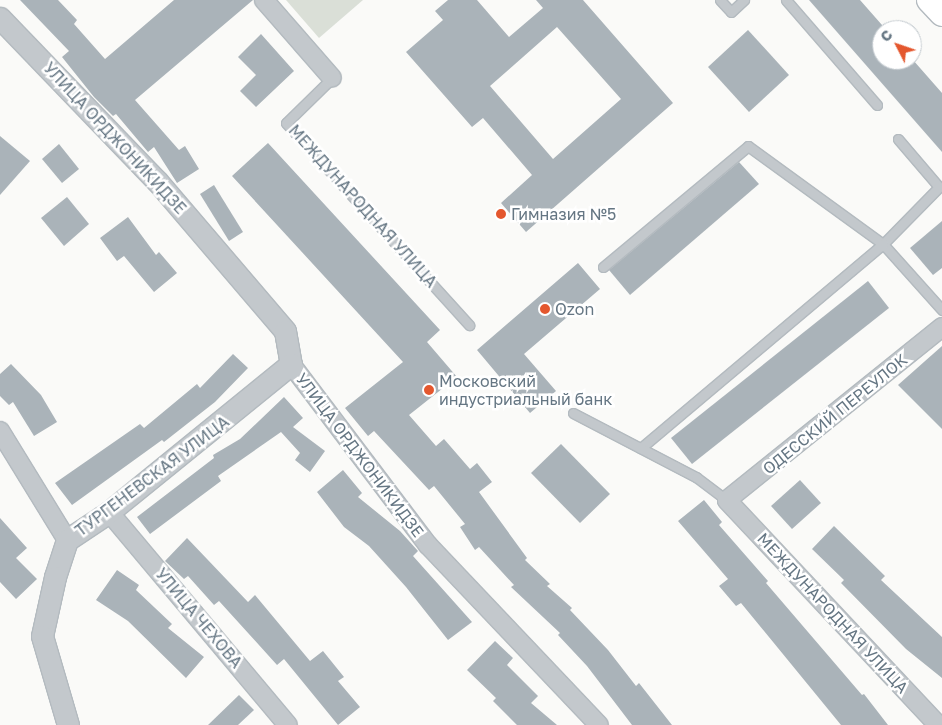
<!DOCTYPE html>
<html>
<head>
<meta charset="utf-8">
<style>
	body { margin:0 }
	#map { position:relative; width:942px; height:725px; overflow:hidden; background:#fafaf8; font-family:"Golos Text",sans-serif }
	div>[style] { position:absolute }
	.green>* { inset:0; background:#dadfd7 }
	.building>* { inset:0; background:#aab3b9 }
	.roads { filter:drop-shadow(1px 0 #b3babf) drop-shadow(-1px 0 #b3babf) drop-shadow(0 1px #b3babf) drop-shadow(0 -1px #b3babf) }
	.service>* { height:9px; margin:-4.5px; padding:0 4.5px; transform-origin:4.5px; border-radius:4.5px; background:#c3c8cc }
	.minor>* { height:18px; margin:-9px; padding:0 9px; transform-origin:9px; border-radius:9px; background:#c3c8cc }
	.tertiary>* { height:21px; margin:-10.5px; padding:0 10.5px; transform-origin:10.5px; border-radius:10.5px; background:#c3c8cc }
	.secondary>* { height:24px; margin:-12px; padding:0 12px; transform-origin:12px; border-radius:12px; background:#fff }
	.dots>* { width:14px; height:14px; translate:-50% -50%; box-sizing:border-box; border:2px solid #fff; border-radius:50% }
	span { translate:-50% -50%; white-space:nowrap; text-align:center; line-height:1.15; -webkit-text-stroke:5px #fff; paint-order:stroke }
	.street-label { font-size:16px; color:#657683 }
	.poi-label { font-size:16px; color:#657683 }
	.left { translate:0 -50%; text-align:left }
	.north { position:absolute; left:872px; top:20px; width:50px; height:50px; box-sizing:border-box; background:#fff; border:1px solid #c1c8cd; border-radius:50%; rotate:311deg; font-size:14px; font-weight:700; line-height:20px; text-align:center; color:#657683 }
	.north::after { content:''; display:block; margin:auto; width:18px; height:22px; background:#e4572e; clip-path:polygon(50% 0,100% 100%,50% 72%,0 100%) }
</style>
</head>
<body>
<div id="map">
	<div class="green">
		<div style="clip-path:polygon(286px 0,363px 0,319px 38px)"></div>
	</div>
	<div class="building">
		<div style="clip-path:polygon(20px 0,58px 0,77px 20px,74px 24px,105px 59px,174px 0,253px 0,135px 100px,179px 150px,185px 146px,199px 169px,177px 183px,154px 147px,148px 152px,116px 114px,113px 116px,94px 97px,62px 57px,69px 51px)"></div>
		<div style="clip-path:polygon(evenodd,448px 0,477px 0,509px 37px,543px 8px,536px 0,583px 0,673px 103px,526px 232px,501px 203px,532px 175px,483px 118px,472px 127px,406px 52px,443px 20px,435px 11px,448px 0,557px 27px,621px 99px,553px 159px,490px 86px,557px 27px)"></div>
		<div style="clip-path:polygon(809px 0,860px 0,882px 25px,882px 60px,913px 60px,942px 93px,942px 152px)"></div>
		<div style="clip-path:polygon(748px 30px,789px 75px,749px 112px,708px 67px)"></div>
		<div style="clip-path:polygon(261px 34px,294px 71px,256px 107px,240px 91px,256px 75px,238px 57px)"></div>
		<div style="clip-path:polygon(0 136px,30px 161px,0 195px)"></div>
		<div style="clip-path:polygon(268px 143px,440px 330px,427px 342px,457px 377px,409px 415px,436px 446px,444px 439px,470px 469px,477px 463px,492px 482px,479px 492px,527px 558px,525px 560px,550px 584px,547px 586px,572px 608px,570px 610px,608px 650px,636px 686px,639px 683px,672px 725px,632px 725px,587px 666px,558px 635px,560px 633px,511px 587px,514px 585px,479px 547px,475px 550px,460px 527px,465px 524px,434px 486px,429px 490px,374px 431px,368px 436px,345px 408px,403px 362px,232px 176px)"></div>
		<div style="clip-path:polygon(59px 144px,79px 169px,62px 183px,42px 159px)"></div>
		<div style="clip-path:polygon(739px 162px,759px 184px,630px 295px,609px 270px)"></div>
		<div style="clip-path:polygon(214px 185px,243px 232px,229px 241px,200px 194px)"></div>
		<div style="clip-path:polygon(67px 197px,89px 224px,64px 246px,41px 218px)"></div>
		<div style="clip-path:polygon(128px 217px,156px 255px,159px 252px,177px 273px,154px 292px,124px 256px,117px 261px,100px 238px)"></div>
		<div style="clip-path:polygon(942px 221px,942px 268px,933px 275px,910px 248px)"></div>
		<div style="clip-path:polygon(578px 263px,600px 289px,524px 354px,556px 391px,530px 413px,477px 350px)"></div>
		<div style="clip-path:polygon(868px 281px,889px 308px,692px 464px,671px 438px)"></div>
		<div style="clip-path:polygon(942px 346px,942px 429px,898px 385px)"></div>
		<div style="clip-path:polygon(233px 354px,248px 368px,215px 402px,164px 442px,162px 440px,72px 505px,55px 483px,140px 424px,144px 428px,197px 384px,200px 388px)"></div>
		<div style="clip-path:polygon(11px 364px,41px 395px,57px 422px,34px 436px,13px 402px,9px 405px,0 396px,0 374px)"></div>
		<div style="clip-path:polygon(284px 397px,303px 418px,293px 427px,325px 451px,310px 472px,295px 460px,300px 453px,281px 432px,218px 476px,221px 481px,150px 534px,137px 517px,214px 458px,213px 455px,240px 439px)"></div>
		<div style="clip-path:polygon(561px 444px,610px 494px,580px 523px,531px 473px)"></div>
		<div style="clip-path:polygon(343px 470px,362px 493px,358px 497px,400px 531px,418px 551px,413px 556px,472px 622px,448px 640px,406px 587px,369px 546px,344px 527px,317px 492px)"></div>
		<div style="clip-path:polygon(800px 480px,821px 503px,792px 529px,771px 506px)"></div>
		<div style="clip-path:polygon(704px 500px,722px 522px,719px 525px,768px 581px,766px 583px,862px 695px,864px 694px,888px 725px,841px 725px,741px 603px,736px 606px,719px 586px,728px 579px,678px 521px)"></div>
		<div style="clip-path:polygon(0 518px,27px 548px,16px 558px,37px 579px,16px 599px,0 582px)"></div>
		<div style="clip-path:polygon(834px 526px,885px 576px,881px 580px,942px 637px,942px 678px,906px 649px,841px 583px,844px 580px,812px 549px)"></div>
		<div style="clip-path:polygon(187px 538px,248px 602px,255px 595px,310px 661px,323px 651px,344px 677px,338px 681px,360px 707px,338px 725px,284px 659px,277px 665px,219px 601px,214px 605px,188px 576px,184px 579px,165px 561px)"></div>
		<div style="clip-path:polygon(117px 570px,139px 585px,136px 590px,172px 624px,168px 628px,204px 657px,186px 678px,128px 621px,96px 600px)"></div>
		<div style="clip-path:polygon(495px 641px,513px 658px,507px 665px,538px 696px,531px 703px,557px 725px,517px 725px,493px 701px,496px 698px,467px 670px)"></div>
		<div style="clip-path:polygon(239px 695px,254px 710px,238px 725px,208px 725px)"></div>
	</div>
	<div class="roads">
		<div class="service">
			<div style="left:720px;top:0;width:16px;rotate:47deg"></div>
			<div style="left:731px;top:12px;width:18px;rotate:-43deg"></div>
			<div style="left:786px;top:0;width:139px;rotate:49.1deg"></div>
			<div style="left:332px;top:78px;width:64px;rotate:135.6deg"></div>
			<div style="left:286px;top:123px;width:273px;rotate:47.8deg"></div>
			<div style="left:898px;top:139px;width:63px;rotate:49.5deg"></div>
			<div style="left:939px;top:187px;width:80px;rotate:134.5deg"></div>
			<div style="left:883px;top:244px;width:89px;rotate:48.2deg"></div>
			<div style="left:603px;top:267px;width:189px;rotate:-39.8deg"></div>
			<div style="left:748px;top:146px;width:167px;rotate:36deg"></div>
			<div style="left:883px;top:244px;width:317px;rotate:139.9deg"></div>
			<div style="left:573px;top:413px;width:139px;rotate:27.5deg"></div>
			<div style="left:696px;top:477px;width:39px;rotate:37deg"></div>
		</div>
		<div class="minor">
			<div style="left:264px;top:0;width:103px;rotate:48.9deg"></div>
			<div style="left:291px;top:364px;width:227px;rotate:52.9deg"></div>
			<div style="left:428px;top:545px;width:248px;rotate:46.5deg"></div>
			<div style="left:0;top:431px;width:128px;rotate:58.4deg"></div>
			<div style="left:109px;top:512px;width:278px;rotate:50deg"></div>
			<div style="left:938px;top:725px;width:308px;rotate:-133.2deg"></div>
			<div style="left:727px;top:500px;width:276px;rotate:-38.8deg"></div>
		</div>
		<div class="tertiary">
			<div style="left:0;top:18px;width:226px;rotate:46.1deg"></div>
			<div style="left:157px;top:181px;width:197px;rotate:49.5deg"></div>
			<div style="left:285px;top:331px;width:34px;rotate:80deg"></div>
			<div style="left:291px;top:364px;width:235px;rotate:140.9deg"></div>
			<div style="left:109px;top:512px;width:50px;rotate:146.3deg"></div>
			<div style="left:67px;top:540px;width:39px;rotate:108deg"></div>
			<div style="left:55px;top:577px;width:60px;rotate:102.4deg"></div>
			<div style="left:42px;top:636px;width:93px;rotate:73.7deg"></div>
		</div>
		<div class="secondary">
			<div style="left:929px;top:0;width:19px;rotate:47deg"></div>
		</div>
	</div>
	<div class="dots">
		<div style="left:501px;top:214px;background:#e4572e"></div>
		<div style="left:545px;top:309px;background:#e4572e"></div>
		<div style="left:429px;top:390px;background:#e4572e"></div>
	</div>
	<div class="street-label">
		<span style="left:115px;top:138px;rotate:47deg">УЛИЦА ОРДЖОНИКИДЗЕ</span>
		<span style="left:363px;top:206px;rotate:48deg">МЕЖДУНАРОДНАЯ УЛИЦА</span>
		<span style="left:835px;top:414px;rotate:-39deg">ОДЕССКИЙ ПЕРЕУЛОК</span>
		<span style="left:360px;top:455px;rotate:53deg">УЛИЦА ОРДЖОНИКИДЗЕ</span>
		<span style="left:152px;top:476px;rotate:-37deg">ТУРГЕНЕВСКАЯ УЛИЦА</span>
		<span style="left:833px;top:613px;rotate:47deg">МЕЖДУНАРОДНАЯ УЛИЦА</span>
		<span style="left:199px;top:618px;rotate:50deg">УЛИЦА ЧЕХОВА</span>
	</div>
	<div class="poi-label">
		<span class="left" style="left:511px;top:214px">Гимназия №5</span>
		<span class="left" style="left:555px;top:309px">Ozon</span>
		<span class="left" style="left:439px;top:390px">Московский<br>индустриальный банк</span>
	</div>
	<div class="north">С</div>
</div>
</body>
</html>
